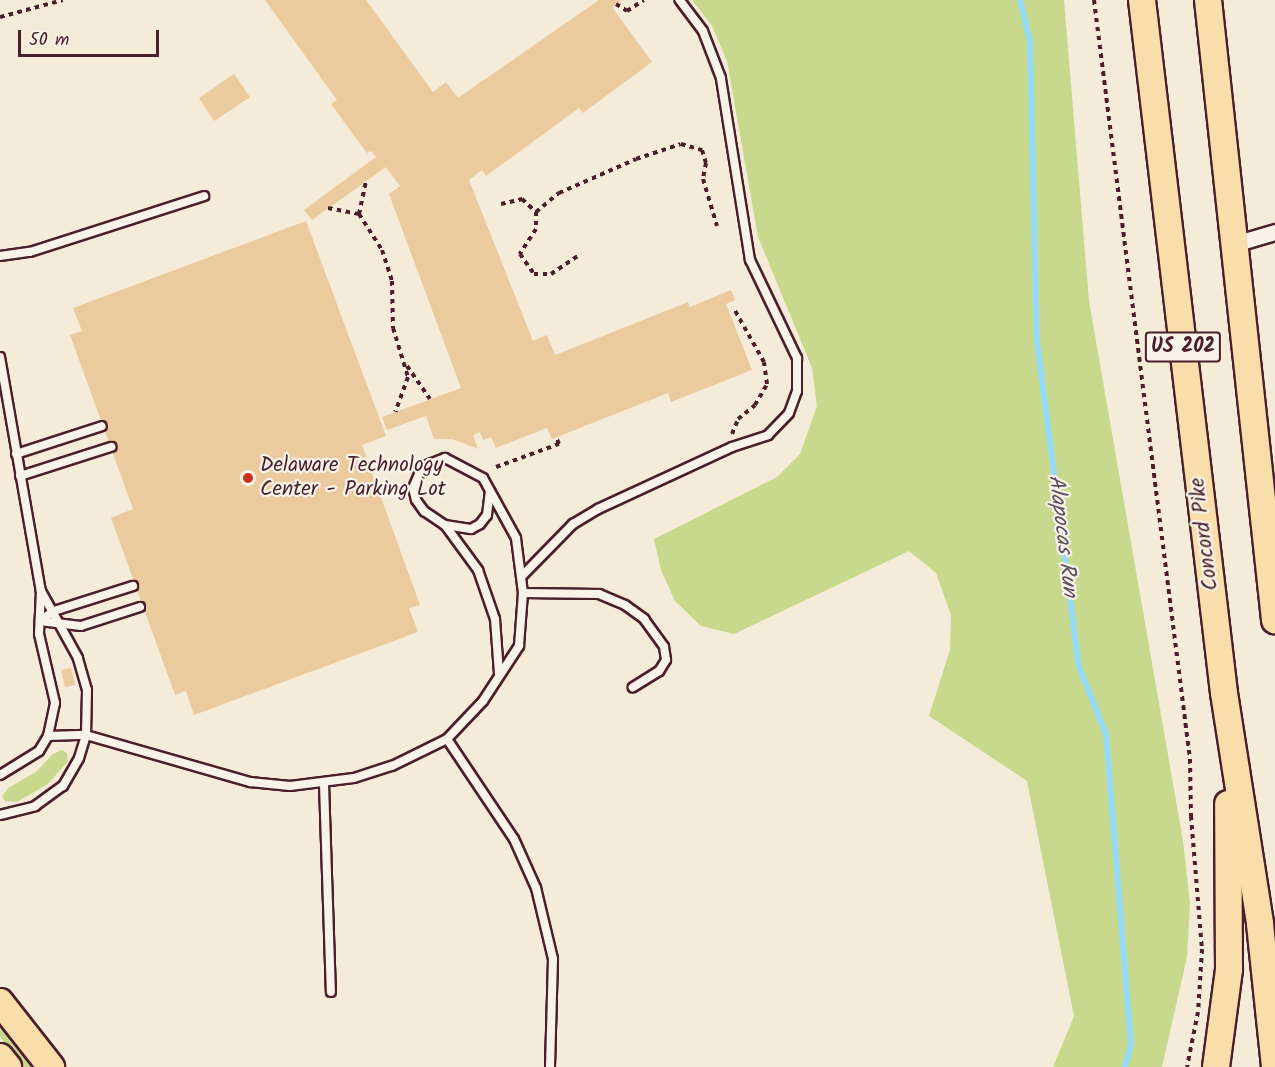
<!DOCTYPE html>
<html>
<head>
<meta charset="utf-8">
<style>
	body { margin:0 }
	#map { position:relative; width:1275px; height:1067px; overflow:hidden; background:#f5ebd9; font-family:Kalam,sans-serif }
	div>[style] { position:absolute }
	.green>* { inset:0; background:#c8d98d }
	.stream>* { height:6px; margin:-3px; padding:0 3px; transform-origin:3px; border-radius:3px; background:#95daf7 }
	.building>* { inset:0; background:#ebcb9d }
	.path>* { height:4px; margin-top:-2px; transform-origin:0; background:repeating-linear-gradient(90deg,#4a1f2b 0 4.5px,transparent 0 9px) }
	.roads { filter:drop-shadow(2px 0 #4a1f2b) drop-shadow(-2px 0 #4a1f2b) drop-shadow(0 2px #4a1f2b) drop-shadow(0 -2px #4a1f2b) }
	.service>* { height:8px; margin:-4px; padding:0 4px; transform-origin:4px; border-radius:4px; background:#f7f3e8 }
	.minor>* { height:15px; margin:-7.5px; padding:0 7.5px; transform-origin:7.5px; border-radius:7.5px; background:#f7f3e8 }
	.trunk>* { height:26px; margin:-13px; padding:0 13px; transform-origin:13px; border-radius:13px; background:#f8deab }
	.dots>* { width:16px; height:16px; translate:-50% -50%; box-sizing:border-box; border:3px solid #f7f3e8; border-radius:50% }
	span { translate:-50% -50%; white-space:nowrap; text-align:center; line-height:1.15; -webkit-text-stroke:4.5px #f7f3e8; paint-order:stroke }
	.shield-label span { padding:2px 4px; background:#f7f3e8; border:2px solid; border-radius:4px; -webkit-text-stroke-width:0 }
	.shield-label { font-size:20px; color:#4a1f2b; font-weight:700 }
	.poi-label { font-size:21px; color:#4a1f2b }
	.left { translate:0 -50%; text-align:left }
	.street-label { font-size:21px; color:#4a1f2b }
	.water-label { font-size:22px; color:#5d4e5e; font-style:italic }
	.scale { position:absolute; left:18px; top:30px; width:141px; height:27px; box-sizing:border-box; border:3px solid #4a1f2b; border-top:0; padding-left:8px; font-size:18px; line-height:21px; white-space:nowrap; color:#4a1f2b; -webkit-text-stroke:4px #f7f3e8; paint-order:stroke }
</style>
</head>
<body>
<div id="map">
	<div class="green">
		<div style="clip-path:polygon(692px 0,1064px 0,1089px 301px,1183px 841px,1190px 904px,1187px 957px,1162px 1067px,1053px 1067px,1074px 1016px,1027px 781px,929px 716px,950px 650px,951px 615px,936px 573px,909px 551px,734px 634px,701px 626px,675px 601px,661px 570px,654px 539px,777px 477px,800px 454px,817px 406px,812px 368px,758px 237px,727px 61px,712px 26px)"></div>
		<div style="clip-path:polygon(62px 750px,67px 753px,68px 761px,48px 784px,17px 802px,5px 801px,2px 796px,8px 788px,36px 772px,53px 754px)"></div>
		<div style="clip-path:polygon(0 1023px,35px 1067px,24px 1067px,0 1037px)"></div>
	</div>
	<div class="stream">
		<div style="left:1020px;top:0;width:43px;rotate:76.6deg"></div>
		<div style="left:1030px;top:42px;width:299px;rotate:88.7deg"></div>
		<div style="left:1037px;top:341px;width:329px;rotate:82.7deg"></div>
		<div style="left:1079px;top:667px;width:72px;rotate:68.1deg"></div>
		<div style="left:1106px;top:734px;width:311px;rotate:85.4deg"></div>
		<div style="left:1131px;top:1044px;width:24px;rotate:105deg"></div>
	</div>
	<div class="building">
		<div style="clip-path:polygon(265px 0,366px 0,433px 92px,446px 82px,458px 98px,599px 0,622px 0,612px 7px,652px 62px,583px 113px,579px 108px,486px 176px,482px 170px,469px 180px,533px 341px,547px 335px,555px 355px,688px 302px,690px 307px,731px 290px,735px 300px,726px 304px,752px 370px,671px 402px,668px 393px,552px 439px,547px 428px,496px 448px,491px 437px,483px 440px,480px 432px,473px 435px,478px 449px,452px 439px,434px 439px,426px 416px,387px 430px,382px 417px,461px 388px,389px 194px,400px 186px,386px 167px,312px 220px,304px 210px,376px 157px,371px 151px,367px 153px,331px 104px,337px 100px)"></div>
		<div style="clip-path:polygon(234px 74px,250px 97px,214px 121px,199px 98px)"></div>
		<div style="clip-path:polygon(306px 221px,386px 436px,362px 445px,420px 605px,409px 608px,418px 632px,194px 715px,186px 691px,175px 695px,111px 518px,133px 509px,70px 335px,82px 331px,73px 308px)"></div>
		<div style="clip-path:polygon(71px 668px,75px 685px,65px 687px,61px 670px)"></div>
	</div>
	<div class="path">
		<div style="left:1094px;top:0;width:765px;rotate:82.79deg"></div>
		<div style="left:1190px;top:759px;width:57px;rotate:89deg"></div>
		<div style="left:1191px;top:816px;width:133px;rotate:85.3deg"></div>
		<div style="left:1202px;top:949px;width:63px;rotate:93.6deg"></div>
		<div style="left:1198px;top:1012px;width:56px;rotate:101.3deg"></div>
		<div style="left:616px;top:4px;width:13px;rotate:32deg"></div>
		<div style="left:627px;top:11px;width:20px;rotate:-33deg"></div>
		<div style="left:0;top:17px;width:65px;rotate:-15.1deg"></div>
		<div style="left:501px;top:204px;width:22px;rotate:-13deg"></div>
		<div style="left:522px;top:199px;width:19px;rotate:43deg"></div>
		<div style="left:536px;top:212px;width:17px;rotate:90deg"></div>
		<div style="left:536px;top:229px;width:30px;rotate:123deg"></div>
		<div style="left:520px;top:254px;width:24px;rotate:55deg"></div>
		<div style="left:534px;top:274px;width:17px"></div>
		<div style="left:551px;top:274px;width:36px;rotate:-34deg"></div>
		<div style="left:328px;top:208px;width:32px;rotate:11deg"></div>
		<div style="left:359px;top:214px;width:43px;rotate:57.4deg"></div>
		<div style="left:382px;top:250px;width:33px;rotate:72deg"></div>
		<div style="left:392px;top:281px;width:47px;rotate:88.8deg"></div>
		<div style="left:393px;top:328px;width:51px;rotate:73deg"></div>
		<div style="left:408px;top:377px;width:37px;rotate:110deg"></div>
		<div style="left:536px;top:212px;width:30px;rotate:-40deg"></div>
		<div style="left:559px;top:193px;width:84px;rotate:-23.8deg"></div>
		<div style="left:636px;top:159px;width:47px;rotate:-18.4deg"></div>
		<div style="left:681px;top:144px;width:22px;rotate:16deg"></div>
		<div style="left:702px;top:150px;width:14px;rotate:73deg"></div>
		<div style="left:706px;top:163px;width:16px;rotate:101deg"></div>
		<div style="left:703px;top:179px;width:49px;rotate:73.4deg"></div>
		<div style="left:359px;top:214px;width:34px;rotate:-78deg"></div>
		<div style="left:407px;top:366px;width:40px;rotate:55.1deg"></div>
		<div style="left:732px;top:434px;width:16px;rotate:-68deg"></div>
		<div style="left:738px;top:419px;width:22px;rotate:-39deg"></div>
		<div style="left:755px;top:405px;width:24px;rotate:-60deg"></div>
		<div style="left:767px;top:384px;width:22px;rotate:-98deg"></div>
		<div style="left:764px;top:362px;width:63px;rotate:-119.4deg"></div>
		<div style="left:496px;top:467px;width:67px;rotate:-20.1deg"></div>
		<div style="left:559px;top:444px;width:8px;rotate:-113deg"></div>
	</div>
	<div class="roads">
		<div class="service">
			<div style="left:0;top:256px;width:30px;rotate:-8deg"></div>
			<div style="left:30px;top:252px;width:183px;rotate:-17.8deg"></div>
			<div style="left:0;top:357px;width:238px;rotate:80.1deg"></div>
			<div style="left:41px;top:591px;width:43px;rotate:92.7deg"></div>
			<div style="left:39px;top:634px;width:71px;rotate:76.9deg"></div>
			<div style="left:55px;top:703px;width:34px;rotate:102deg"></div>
			<div style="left:48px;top:736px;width:17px;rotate:121deg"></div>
			<div style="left:39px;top:751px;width:46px;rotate:148.4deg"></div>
			<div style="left:16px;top:454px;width:90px;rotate:-18deg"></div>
			<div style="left:20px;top:476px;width:96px;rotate:-17.7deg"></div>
			<div style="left:445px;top:525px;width:26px;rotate:9deg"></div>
			<div style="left:471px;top:529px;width:10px;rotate:-29deg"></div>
			<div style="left:480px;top:524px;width:11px;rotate:-52deg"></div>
			<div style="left:487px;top:515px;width:23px;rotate:-83deg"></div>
			<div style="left:522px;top:576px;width:73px;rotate:-45.6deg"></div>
			<div style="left:573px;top:524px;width:29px;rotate:-31deg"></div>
			<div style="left:598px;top:509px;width:148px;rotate:-24.8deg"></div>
			<div style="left:732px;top:447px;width:38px;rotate:-18deg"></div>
			<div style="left:768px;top:435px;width:30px;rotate:-46deg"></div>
			<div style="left:789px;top:413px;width:23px;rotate:-70deg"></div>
			<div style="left:797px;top:391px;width:33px;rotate:-90deg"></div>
			<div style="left:797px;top:358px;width:109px;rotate:-115.6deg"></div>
			<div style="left:750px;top:260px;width:184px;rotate:-99.1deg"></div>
			<div style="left:721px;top:78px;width:50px;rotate:-111deg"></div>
			<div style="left:703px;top:31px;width:39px;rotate:-127deg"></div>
			<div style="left:523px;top:593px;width:76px;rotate:0.8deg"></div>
			<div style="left:599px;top:594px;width:28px;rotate:23deg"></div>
			<div style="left:625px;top:605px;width:24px;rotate:36deg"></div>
			<div style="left:644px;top:619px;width:34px;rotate:54deg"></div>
			<div style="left:664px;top:647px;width:13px;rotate:81deg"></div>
			<div style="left:666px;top:660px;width:13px;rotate:122deg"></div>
			<div style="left:659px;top:671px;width:31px;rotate:148deg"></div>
			<div style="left:40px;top:621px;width:41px;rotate:7deg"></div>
			<div style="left:81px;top:626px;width:62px;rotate:-17.9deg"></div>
			<div style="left:40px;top:621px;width:17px;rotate:-36deg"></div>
			<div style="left:54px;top:611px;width:83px;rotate:-17.6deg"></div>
			<div style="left:48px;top:736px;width:38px;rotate:-2deg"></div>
			<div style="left:86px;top:735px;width:171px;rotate:16deg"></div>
			<div style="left:250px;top:782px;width:40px;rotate:5.7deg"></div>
			<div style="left:290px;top:786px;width:64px;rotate:-7.1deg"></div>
			<div style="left:354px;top:778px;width:40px;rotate:-18deg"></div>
			<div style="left:392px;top:766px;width:61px;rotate:-26.1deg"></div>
			<div style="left:447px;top:739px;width:52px;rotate:-46.5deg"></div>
			<div style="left:483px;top:701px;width:66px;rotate:-56.8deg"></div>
			<div style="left:519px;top:646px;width:53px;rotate:-85.7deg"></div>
			<div style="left:523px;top:593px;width:55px;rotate:-97.3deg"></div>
			<div style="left:516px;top:538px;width:68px;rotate:-118.8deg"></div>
			<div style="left:483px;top:478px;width:43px;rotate:-152.2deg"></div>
			<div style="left:445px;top:458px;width:25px;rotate:159deg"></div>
			<div style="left:422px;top:467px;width:23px;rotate:113deg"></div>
			<div style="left:413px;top:488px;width:12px;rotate:76deg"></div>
			<div style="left:416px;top:500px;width:14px;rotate:54deg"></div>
			<div style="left:424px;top:511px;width:25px;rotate:34deg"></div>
			<div style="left:445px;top:525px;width:56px;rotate:53.7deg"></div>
			<div style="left:478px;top:570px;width:52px;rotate:70.9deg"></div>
			<div style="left:495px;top:619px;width:55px;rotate:85.8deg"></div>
			<div style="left:447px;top:739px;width:120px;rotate:56.2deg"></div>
			<div style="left:514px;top:839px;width:54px;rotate:65.8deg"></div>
			<div style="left:536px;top:888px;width:73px;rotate:76.5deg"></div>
			<div style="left:553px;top:959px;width:108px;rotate:91.6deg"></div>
			<div style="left:324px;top:784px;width:208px;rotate:88.1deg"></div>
			<div style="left:0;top:815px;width:36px;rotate:-14deg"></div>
			<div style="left:35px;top:806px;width:34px;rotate:-36deg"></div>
			<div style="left:63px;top:786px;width:32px;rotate:-60deg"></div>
			<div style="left:79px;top:758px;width:24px;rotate:-73deg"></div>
			<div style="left:86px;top:735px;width:45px;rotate:-88.7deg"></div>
			<div style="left:87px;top:690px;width:33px;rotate:-106deg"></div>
			<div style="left:78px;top:658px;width:77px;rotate:-118.9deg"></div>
		</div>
		<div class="minor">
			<div style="left:1234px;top:244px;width:43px;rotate:-16.3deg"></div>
		</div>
		<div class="trunk">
			<div style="left:1142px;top:0;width:698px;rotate:83.25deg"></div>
			<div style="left:1224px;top:693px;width:234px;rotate:81.1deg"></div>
			<div style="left:1260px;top:924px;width:144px;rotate:84deg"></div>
			<div style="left:1208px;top:0;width:624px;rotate:83.83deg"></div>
			<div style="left:0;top:1002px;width:83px;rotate:51.9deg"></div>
			<div style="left:0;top:1057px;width:13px;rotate:51deg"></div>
			<div style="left:1216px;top:1067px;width:99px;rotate:-82.4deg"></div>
			<div style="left:1229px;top:969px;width:165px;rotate:-90.3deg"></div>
		</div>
	</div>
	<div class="dots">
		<div style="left:248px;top:478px;background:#c8321e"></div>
	</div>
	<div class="shield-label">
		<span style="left:1183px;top:347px">US 202</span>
	</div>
	<div class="poi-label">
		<span class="left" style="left:260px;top:478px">Delaware Technology<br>Center - Parking Lot</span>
	</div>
	<div class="street-label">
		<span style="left:1205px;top:534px;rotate:-97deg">Concord Pike</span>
	</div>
	<div class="water-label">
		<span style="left:1062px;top:536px;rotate:83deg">Alapocas Run</span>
	</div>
	<div class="scale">50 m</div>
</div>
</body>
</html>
